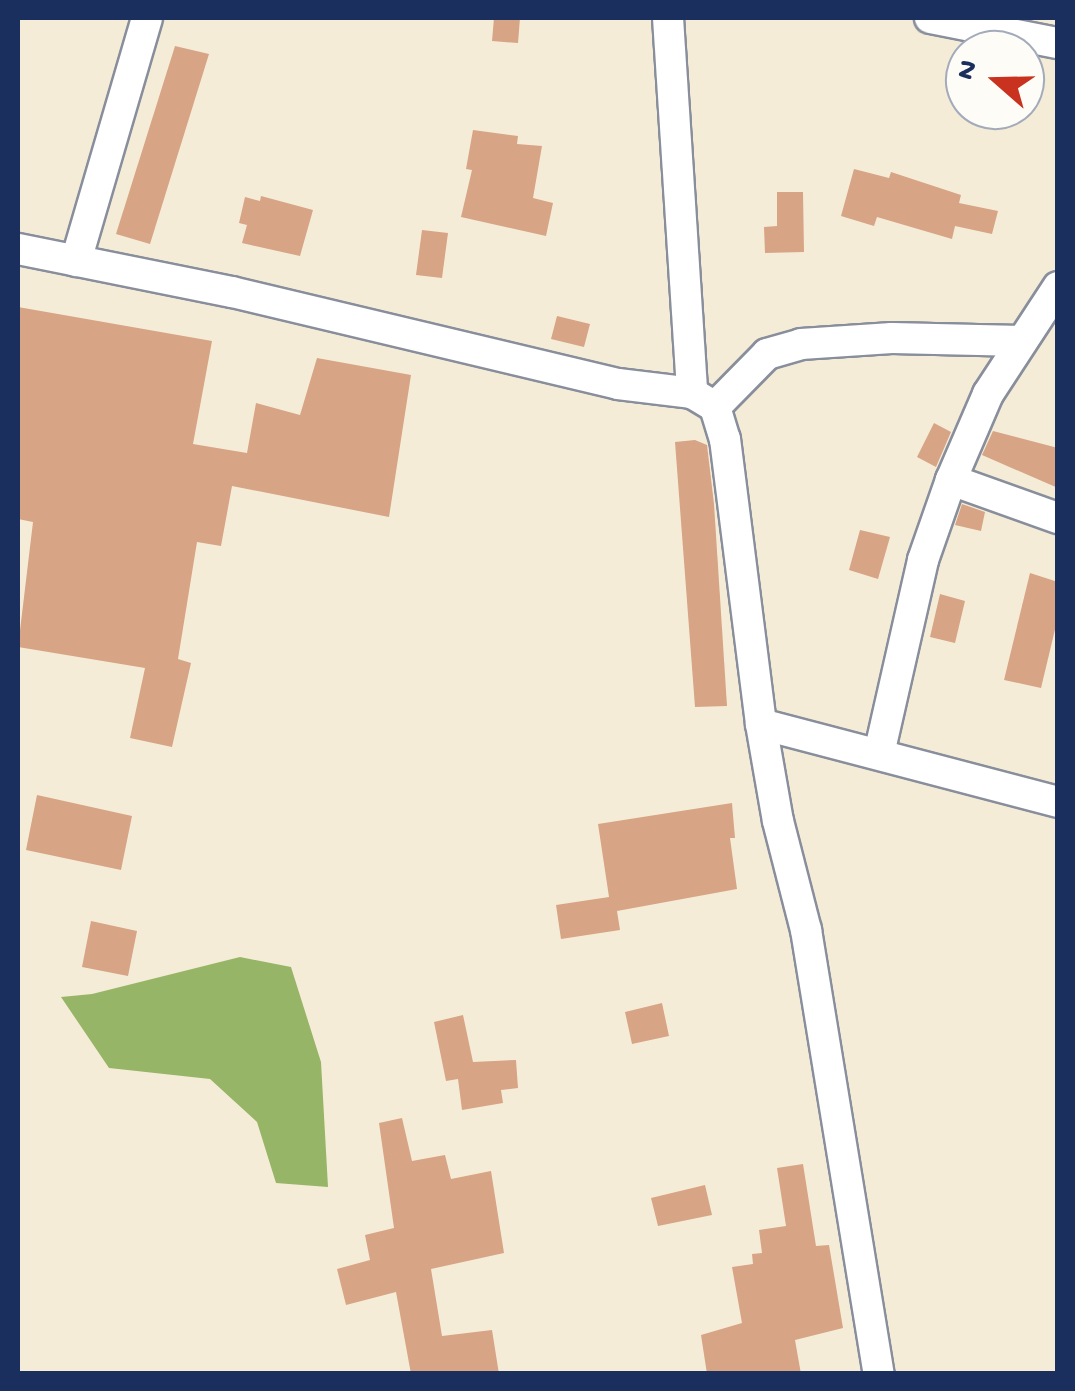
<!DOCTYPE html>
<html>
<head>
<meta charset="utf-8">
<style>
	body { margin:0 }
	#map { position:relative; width:1075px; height:1391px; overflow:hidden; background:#f5ecd8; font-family:"Gochi Hand",sans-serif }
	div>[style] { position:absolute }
	.forest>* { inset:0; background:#97b567 }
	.building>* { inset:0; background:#d7a485 }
	.roads { filter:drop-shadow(2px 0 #888e9b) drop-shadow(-2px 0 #888e9b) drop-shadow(0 2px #888e9b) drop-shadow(0 -2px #888e9b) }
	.minor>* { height:30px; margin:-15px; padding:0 15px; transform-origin:15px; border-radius:15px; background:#fff }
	span { translate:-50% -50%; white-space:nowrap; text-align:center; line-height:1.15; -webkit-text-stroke:9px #fdfcf7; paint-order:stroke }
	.frame { position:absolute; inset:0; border:20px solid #1b2f5e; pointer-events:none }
	.north { position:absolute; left:945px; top:30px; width:100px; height:100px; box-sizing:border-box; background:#fdfcf7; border:2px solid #a3aaba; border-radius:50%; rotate:290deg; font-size:28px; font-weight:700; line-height:40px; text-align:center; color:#1b2f5e }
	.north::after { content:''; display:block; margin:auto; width:35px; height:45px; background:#c8321e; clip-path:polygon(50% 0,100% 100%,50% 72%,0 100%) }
</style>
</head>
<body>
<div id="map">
	<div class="forest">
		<div style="clip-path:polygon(240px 957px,291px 967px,321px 1062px,328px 1187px,276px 1183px,257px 1122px,210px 1079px,109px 1068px,61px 997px,92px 994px)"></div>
	</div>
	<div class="building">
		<div style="clip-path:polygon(494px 18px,520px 18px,518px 43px,492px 41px)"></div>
		<div style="clip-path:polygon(175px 46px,209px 54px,150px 244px,116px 234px)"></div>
		<div style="clip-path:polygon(473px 130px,518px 136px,517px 144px,542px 146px,533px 198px,553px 203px,546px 236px,461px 217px,472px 170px,466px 169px)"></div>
		<div style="clip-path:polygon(854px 169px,889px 178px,891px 172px,961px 195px,959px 203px,998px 211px,992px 234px,955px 226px,952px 239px,877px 217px,874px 226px,841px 216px)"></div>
		<div style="clip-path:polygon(777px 192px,803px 192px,804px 252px,765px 253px,764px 227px,777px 226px)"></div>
		<div style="clip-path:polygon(261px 196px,313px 210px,300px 256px,242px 243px,247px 225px,239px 223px,245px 197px,260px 201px)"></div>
		<div style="clip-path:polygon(422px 230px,448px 233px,442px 278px,416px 275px)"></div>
		<div style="clip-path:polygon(18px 307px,212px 341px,193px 444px,247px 453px,256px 403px,300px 415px,317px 358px,411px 375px,389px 517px,232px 486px,221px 546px,197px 542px,178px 659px,191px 663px,172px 747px,130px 738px,145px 668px,18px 647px,33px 522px,18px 519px)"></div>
		<div style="clip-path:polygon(557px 316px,590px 324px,584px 347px,551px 339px)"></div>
		<div style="clip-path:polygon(934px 423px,951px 432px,936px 467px,917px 457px)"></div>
		<div style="clip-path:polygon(993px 431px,1058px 448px,1058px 488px,982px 455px)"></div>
		<div style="clip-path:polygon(695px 440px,707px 445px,714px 504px,727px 706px,695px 707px,675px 442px)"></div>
		<div style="clip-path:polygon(962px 504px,985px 512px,981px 531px,955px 525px)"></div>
		<div style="clip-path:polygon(860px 530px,890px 537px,878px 579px,849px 570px)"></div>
		<div style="clip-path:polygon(1030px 573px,1058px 582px,1058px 617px,1041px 688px,1004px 680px)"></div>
		<div style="clip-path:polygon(940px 594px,965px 601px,955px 643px,930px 637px)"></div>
		<div style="clip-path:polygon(37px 795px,132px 816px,121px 870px,26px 850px)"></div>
		<div style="clip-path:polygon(732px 803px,735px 838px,730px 838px,737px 889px,617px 911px,620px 930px,561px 939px,556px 905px,609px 897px,598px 824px)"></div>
		<div style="clip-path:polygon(91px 921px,137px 931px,128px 976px,82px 967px)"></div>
		<div style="clip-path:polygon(662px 1003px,669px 1036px,632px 1044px,625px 1012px)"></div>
		<div style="clip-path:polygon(463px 1015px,473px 1062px,516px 1060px,518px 1088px,501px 1090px,503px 1103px,462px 1110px,458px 1079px,446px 1081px,434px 1022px)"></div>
		<div style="clip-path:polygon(402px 1118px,412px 1161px,445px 1155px,451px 1179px,491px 1171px,504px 1253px,431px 1269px,442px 1336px,492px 1330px,499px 1374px,411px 1374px,396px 1292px,346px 1305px,337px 1269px,370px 1260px,365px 1235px,394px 1228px,379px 1123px)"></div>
		<div style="clip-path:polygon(803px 1164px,816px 1246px,829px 1245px,843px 1328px,795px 1340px,801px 1374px,707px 1374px,701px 1335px,742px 1323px,732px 1267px,753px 1264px,752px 1254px,762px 1253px,759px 1230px,786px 1226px,777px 1168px)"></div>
		<div style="clip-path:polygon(705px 1185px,712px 1215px,658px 1226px,651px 1198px)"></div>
	</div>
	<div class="roads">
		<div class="minor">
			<div style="left:668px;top:18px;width:376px;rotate:86.3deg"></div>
			<div style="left:930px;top:18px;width:130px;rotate:11.1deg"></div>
			<div style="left:18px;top:249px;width:218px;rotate:11.4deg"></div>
			<div style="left:232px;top:292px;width:397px;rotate:13.4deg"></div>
			<div style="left:618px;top:384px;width:75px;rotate:6.9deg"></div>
			<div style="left:692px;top:393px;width:27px;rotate:31deg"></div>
			<div style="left:715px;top:407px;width:34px;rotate:73deg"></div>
			<div style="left:725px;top:439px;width:287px;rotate:82.8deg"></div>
			<div style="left:761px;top:724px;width:98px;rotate:80.1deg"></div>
			<div style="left:778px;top:821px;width:113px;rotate:75.6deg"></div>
			<div style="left:806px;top:930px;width:450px;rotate:80.7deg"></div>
			<div style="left:76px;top:261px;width:253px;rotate:-73.7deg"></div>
			<div style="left:715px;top:407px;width:74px;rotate:-45.5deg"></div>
			<div style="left:767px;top:354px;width:35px;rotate:-16deg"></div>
			<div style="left:801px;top:344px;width:91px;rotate:-3.8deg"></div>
			<div style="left:892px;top:338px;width:130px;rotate:1.3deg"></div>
			<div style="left:951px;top:480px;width:114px;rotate:19.6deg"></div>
			<div style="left:761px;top:724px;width:307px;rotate:14.7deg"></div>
			<div style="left:879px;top:754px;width:199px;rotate:-77.2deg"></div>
			<div style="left:923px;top:560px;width:85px;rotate:-70.7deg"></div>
			<div style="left:951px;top:480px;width:94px;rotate:-66.7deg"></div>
			<div style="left:988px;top:394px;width:128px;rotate:-56.8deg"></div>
		</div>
	</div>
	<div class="frame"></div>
	<div class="north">N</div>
</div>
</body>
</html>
